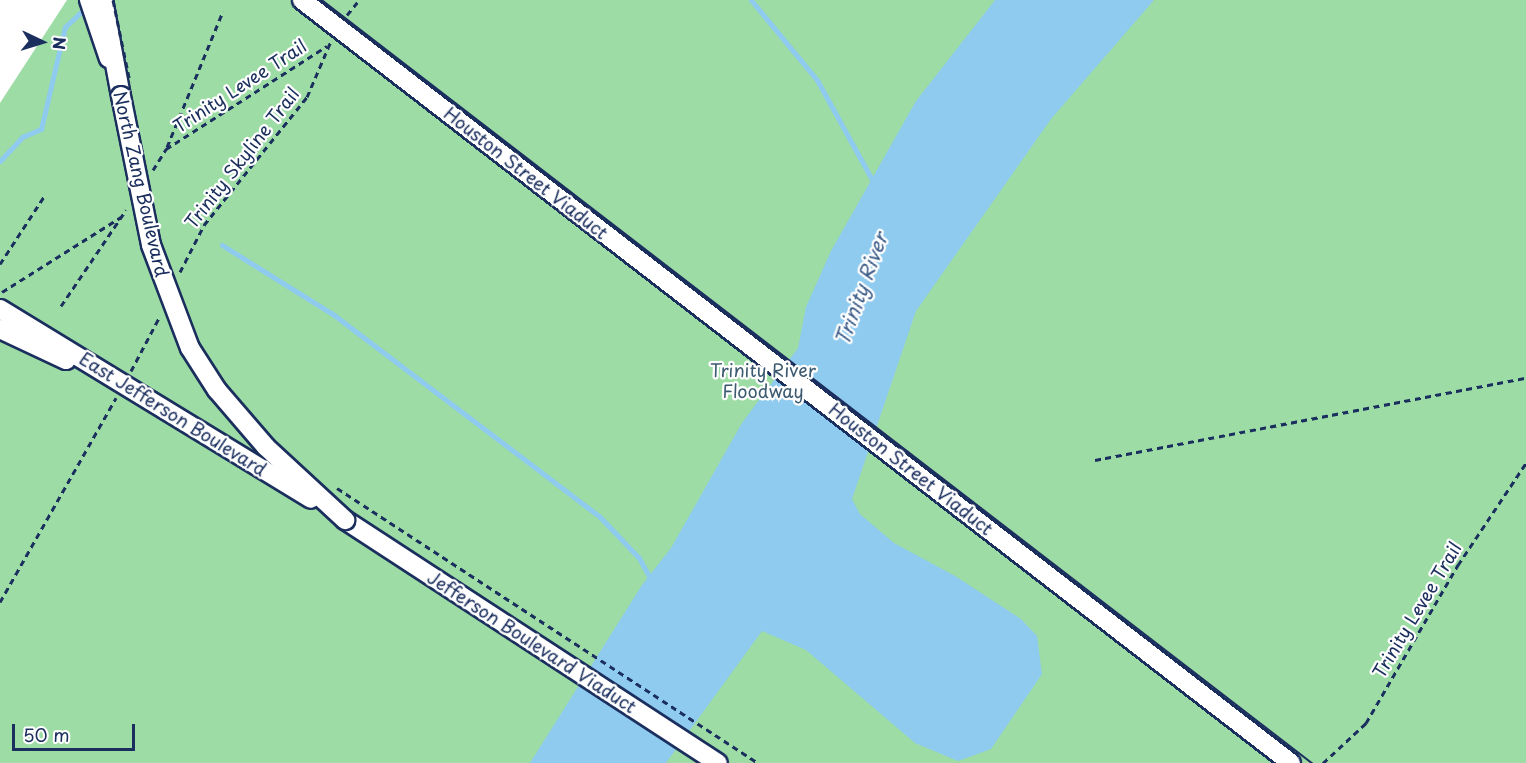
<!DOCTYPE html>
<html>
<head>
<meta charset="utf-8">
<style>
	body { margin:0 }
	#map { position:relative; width:1526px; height:763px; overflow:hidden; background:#fff; font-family:"Playpen Sans",sans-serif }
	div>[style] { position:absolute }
	.green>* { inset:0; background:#9ddca5 }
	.water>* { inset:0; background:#8fcaef }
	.stream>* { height:5px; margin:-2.5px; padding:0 2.5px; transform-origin:2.5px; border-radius:2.5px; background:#8fcaef }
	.path>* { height:3px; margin-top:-1.5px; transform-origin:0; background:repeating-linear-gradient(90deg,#1b2f5e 0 6px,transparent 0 10.5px) }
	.roads { filter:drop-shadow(2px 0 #1b2f5e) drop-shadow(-2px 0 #1b2f5e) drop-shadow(0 2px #1b2f5e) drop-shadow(0 -2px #1b2f5e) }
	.tertiary>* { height:16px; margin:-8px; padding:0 8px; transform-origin:8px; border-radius:8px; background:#fff }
	.secondary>* { height:18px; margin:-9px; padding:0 9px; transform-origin:9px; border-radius:9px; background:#fff }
	.tram>* { height:1.5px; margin:-0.75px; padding:0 0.75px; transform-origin:0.75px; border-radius:0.75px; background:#1b2f5e }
	.path-bridge>* { height:3px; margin-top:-1.5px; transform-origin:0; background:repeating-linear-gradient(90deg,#1b2f5e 0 6px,transparent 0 10.5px) }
	.bridges { filter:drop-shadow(2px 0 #1b2f5e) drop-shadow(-2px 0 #1b2f5e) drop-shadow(0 2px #1b2f5e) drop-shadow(0 -2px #1b2f5e) }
	.secondary-bridge>* { height:18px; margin:-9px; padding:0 9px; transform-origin:9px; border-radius:9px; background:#fff }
	span { translate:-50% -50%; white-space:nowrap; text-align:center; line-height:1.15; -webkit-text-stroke:4.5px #fff; paint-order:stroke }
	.street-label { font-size:18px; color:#1b2f5e }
	.park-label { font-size:18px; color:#3c5a70 }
	.water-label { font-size:20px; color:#3e5e8a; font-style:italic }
	.north { position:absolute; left:12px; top:12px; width:60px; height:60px; -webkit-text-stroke:4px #fff; paint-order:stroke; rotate:94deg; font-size:16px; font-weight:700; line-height:24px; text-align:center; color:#1b2f5e }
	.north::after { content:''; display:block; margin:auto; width:21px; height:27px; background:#1b2f5e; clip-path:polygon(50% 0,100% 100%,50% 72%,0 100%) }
	.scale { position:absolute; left:12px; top:724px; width:123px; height:27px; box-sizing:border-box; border:3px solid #1b2f5e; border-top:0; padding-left:8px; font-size:18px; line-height:21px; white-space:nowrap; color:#1b2f5e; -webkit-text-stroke:4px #fff; paint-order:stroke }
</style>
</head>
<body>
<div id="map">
	<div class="green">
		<div style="clip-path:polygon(67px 0,1526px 0,1526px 763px,0 763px,0 103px)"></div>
	</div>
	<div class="water">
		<div style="clip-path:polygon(995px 0,1154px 0,1051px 119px,916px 311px,852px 499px,860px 514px,894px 543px,955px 576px,1021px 619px,1037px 636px,1042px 674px,991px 749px,958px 761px,915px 743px,806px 650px,762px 631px,666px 763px,530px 763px,642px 585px,671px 548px,742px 423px,798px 348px,806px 307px,831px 251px,916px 101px)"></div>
	</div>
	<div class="stream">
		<div style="left:751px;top:0;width:104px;rotate:50.5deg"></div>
		<div style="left:817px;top:80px;width:120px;rotate:61.1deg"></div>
		<div style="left:41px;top:129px;width:105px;rotate:-76.8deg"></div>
		<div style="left:65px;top:27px;width:25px;rotate:-43deg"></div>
		<div style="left:0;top:161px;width:33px;rotate:-47deg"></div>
		<div style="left:22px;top:137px;width:21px;rotate:-23deg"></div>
		<div style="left:222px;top:245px;width:132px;rotate:32deg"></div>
		<div style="left:334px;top:315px;width:334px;rotate:37.2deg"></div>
		<div style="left:600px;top:517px;width:57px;rotate:46.4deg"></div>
		<div style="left:639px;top:558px;width:25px;rotate:61deg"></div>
	</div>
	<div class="path">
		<div style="left:347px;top:15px;width:19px;rotate:-51deg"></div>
		<div style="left:167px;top:147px;width:147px;rotate:-67.6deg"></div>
		<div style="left:153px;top:170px;width:25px;rotate:-58deg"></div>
		<div style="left:166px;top:149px;width:191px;rotate:-32.6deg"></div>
		<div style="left:0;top:264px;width:82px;rotate:-56.9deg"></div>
		<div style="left:180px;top:272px;width:53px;rotate:-62.9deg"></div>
		<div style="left:204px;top:225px;width:164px;rotate:-51.2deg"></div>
		<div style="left:307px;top:97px;width:61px;rotate:-66.8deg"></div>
		<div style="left:2px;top:292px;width:141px;rotate:-32.2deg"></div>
		<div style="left:61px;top:306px;width:116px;rotate:-55.9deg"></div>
		<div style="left:131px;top:371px;width:62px;rotate:-62.2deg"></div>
		<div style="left:1095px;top:460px;width:439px;rotate:-10.8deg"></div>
		<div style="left:0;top:602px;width:235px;rotate:-60.4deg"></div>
		<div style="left:1323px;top:763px;width:59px;rotate:-42.9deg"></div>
		<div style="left:1366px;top:723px;width:183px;rotate:-59.8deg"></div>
		<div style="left:1458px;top:565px;width:123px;rotate:-56.3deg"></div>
	</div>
	<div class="roads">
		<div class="tertiary">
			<div style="left:88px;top:0;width:62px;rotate:71.3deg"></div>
		</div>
		<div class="secondary">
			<div style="left:103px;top:0;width:98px;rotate:79.4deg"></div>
			<div style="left:345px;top:520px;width:445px;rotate:33.1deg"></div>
		</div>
	</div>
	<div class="tram">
		<div style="left:322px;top:0;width:1250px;rotate:37.62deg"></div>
	</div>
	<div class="path-bridge">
		<div style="left:113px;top:0;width:84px;rotate:78.3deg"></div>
		<div style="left:337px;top:488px;width:503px;rotate:33.15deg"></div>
	</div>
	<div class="bridges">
		<div class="secondary-bridge">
			<div style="left:302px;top:0;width:1249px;rotate:37.65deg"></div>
			<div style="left:121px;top:96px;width:152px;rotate:78.6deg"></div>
			<div style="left:151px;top:245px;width:110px;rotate:69.3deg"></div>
			<div style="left:190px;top:348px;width:50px;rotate:57.3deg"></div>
			<div style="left:217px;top:390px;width:75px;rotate:49.3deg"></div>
			<div style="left:266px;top:447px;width:108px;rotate:42.7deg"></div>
			<div style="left:0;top:309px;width:364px;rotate:31.4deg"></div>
			<div style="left:0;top:329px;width:73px;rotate:25.2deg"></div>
		</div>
	</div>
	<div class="street-label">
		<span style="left:240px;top:86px;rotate:-33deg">Trinity Levee Trail</span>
		<span style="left:242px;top:158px;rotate:-52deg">Trinity Skyline Trail</span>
		<span style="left:526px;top:173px;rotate:38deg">Houston Street Viaduct</span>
		<span style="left:141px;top:184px;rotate:77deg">North Zang Boulevard</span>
		<span style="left:173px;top:414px;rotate:32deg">East Jefferson Boulevard</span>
		<span style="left:911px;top:469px;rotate:38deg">Houston Street Viaduct</span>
		<span style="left:1417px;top:610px;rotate:-59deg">Trinity Levee Trail</span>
		<span style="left:532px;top:642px;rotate:33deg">Jefferson Boulevard Viaduct</span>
	</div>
	<div class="park-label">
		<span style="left:763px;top:381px">Trinity River<br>Floodway</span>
	</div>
	<div class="water-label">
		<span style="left:861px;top:289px;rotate:-70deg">Trinity River</span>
	</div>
	<div class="north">N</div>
	<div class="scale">50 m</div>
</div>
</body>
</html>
